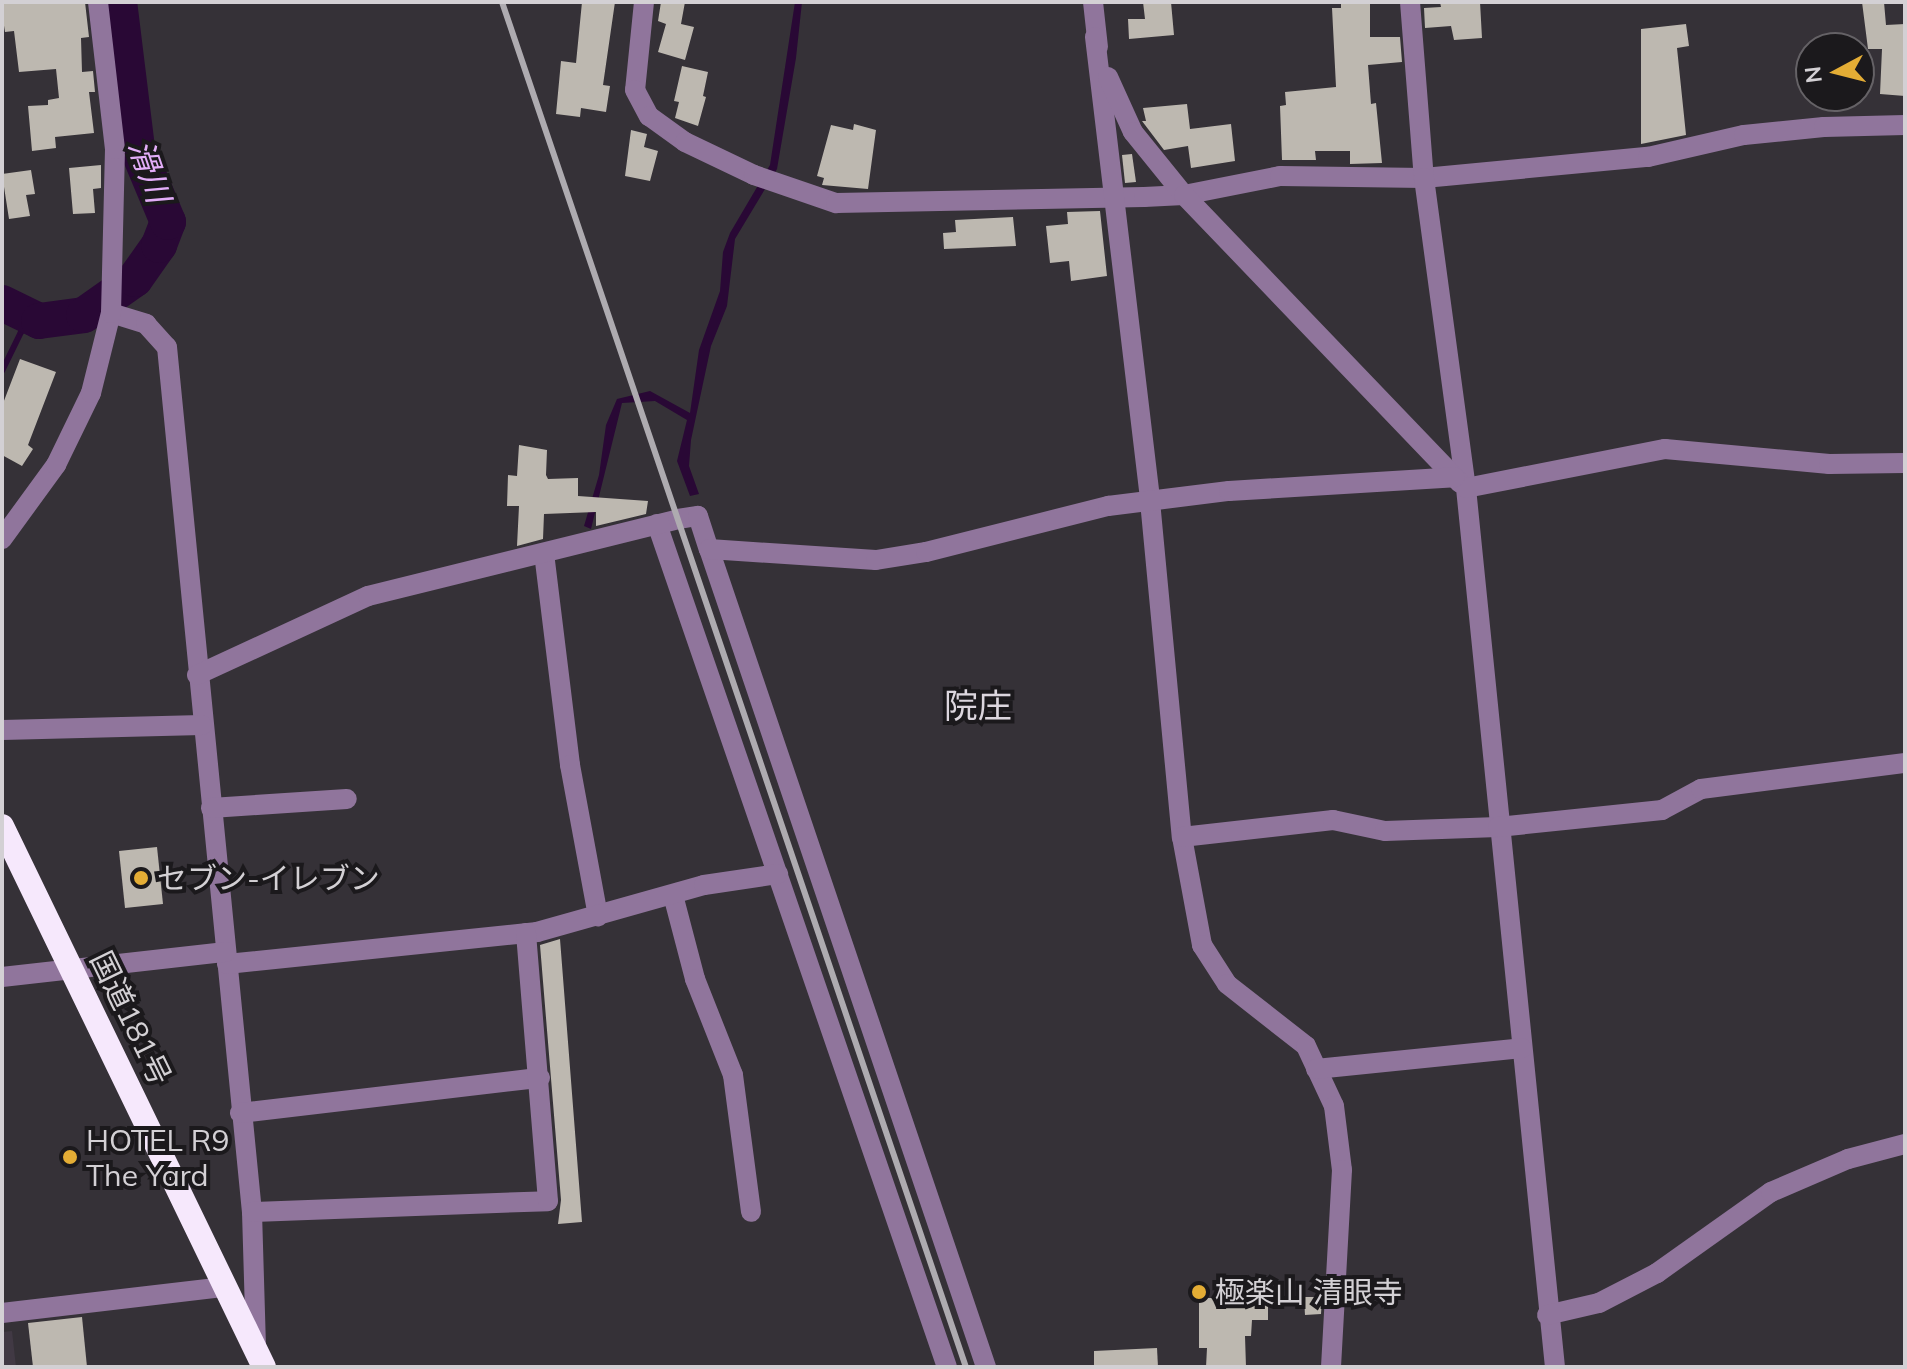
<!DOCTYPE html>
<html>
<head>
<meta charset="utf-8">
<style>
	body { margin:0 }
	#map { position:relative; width:1907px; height:1369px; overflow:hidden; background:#353137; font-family:Mulish,"Noto Sans JP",sans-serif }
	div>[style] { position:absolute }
	.built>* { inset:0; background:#413944 }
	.water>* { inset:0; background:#290835 }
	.stream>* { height:6px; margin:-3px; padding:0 3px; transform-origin:3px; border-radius:3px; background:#290835 }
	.river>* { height:36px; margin:-18px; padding:0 18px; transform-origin:18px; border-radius:18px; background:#290835 }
	.building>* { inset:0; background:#bdb8b0 }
	.minor>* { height:20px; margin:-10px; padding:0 10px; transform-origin:10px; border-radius:10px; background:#90759c }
	.highway>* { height:24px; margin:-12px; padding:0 12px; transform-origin:12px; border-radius:12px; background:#f6e8fc }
	.rail>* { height:6px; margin:-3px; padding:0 3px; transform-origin:3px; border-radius:3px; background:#aeabb0 }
	.dots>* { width:22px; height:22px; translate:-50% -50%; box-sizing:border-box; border:4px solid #1b191c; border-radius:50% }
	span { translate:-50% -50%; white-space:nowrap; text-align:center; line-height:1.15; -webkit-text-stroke:8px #1b191c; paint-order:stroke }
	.poi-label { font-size:30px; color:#d3d0d4 }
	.left { translate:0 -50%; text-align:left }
	.street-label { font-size:30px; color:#d3d0d4 }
	.water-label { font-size:32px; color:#e2adf8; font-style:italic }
	.quarter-label { font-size:34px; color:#dcd6de }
	.frame { position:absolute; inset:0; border:4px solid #d3d0d4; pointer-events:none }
	.north { position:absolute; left:1795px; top:32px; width:80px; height:80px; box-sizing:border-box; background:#1b191c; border:2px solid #656266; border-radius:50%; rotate:263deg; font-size:22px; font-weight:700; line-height:32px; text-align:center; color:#d3d0d4 }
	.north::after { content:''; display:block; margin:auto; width:28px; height:36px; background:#e4ad35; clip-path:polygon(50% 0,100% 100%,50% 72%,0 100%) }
</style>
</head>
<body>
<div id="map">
	<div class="built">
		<div style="clip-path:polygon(12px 1331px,16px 1367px,2px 1367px,2px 1332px)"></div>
	</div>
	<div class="water">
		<div style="clip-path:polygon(795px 2px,802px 2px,796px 58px,777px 169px,735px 239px,727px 306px,711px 346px,691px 440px,689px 466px,699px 494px,690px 496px,677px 461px,687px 420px,655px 401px,622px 403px,591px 529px,584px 526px,599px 475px,606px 425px,617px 399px,650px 391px,690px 413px,699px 350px,720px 291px,723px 252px,730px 233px,770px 165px)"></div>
	</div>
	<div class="stream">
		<div style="left:2px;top:371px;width:43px;rotate:-64deg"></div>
		<div style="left:21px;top:332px;width:19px;rotate:-47deg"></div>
	</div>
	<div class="river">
		<div style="left:2px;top:303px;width:41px;rotate:25.9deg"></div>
		<div style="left:39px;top:321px;width:45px;rotate:-7.6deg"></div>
		<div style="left:84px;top:315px;width:62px;rotate:-35.2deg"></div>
		<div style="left:135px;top:279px;width:42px;rotate:-54.8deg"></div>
		<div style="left:159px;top:245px;width:25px;rotate:-69deg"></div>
		<div style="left:168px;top:222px;width:80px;rotate:-112.7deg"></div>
		<div style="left:137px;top:148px;width:147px;rotate:-97deg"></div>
	</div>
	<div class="building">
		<div style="clip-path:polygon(13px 2px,85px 2px,89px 37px,81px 38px,82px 72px,93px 71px,95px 92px,89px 92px,94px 133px,55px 137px,56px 148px,32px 151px,28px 106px,48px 105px,48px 100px,59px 98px,56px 69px,19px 72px,14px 31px,5px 32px,2px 13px,2px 4px)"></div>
		<div style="clip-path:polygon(582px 2px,615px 2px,603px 85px,610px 86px,606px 112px,581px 108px,580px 117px,556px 114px,561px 61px,576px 63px)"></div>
		<div style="clip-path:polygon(661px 2px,685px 2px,681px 24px,694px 27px,685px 60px,658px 52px,666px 24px,658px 21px)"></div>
		<div style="clip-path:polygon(1143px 2px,1171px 2px,1174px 35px,1129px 39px,1128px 19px,1145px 19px)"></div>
		<div style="clip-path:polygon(1341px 2px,1370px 2px,1370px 37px,1400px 37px,1402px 62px,1368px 65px,1371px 104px,1376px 103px,1382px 163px,1350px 164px,1350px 151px,1315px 151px,1316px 160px,1282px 160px,1280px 106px,1286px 105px,1285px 92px,1336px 87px,1332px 8px,1341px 8px)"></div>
		<div style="clip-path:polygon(1440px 2px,1480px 2px,1482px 38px,1454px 40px,1451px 26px,1425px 28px,1424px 8px,1441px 7px)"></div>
		<div style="clip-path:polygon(1862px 2px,1884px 2px,1886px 25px,1905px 24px,1905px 96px,1880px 94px,1882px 49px,1868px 49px)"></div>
		<div style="clip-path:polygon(1686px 24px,1689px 46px,1677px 48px,1686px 135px,1641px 144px,1641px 29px)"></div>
		<div style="clip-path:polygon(682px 66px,708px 72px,703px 96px,706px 97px,698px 126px,675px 118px,679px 102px,674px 101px)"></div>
		<div style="clip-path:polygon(1187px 104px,1190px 129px,1231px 124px,1235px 161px,1191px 168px,1188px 146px,1164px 150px,1142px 121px,1146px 121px,1143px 108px)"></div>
		<div style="clip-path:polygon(854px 124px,876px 130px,868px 189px,822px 185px,824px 178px,817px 176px,831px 125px,853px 130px)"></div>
		<div style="clip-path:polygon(631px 130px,647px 134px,644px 147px,658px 151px,650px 181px,625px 176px)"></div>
		<div style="clip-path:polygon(1132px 154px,1136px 182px,1125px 183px,1122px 155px)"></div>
		<div style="clip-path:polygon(101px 165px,101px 188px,93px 189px,95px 213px,73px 214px,69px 168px)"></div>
		<div style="clip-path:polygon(31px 170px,35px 194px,26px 195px,30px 216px,9px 219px,2px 174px)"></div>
		<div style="clip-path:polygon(1100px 211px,1107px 276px,1071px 281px,1069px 261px,1050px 263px,1046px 226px,1068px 224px,1067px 212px)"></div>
		<div style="clip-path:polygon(1013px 217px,1016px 246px,944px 249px,943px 233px,956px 232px,955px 220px)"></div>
		<div style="clip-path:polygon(20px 359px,56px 372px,28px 445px,33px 449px,22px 466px,2px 455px,2px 406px)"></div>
		<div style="clip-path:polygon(519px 445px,547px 450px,546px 475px,548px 479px,578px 478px,578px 496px,648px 501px,646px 514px,596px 526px,596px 512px,544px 514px,543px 539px,517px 546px,519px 506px,507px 506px,508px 475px,517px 476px)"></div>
		<div style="clip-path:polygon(157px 847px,163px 904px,125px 908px,119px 851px)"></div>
		<div style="clip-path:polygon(560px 939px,582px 1222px,558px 1224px,561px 1200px,540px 945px)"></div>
		<div style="clip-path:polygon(1304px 1297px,1322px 1297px,1321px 1314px,1305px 1315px)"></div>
		<div style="clip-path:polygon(1199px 1298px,1268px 1298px,1268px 1320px,1252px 1320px,1251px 1336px,1245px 1336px,1246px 1367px,1206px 1367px,1207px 1348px,1199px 1348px)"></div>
		<div style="clip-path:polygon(82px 1317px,87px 1367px,33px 1367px,28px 1323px)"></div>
		<div style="clip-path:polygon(1157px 1348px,1158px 1367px,1094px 1367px,1094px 1351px)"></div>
	</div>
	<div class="minor">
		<div style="left:644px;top:2px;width:88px;rotate:95.8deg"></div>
		<div style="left:635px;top:90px;width:30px;rotate:62deg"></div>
		<div style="left:649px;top:116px;width:44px;rotate:35.8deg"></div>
		<div style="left:685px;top:142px;width:76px;rotate:25.6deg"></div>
		<div style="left:754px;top:175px;width:87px;rotate:18.9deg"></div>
		<div style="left:836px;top:203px;width:308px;rotate:-1.1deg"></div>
		<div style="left:1144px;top:197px;width:40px;rotate:-2.9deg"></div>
		<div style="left:1184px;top:195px;width:98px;rotate:-11.2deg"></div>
		<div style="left:1280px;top:176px;width:144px;rotate:0.8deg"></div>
		<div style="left:1424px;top:178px;width:225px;rotate:-5.4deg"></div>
		<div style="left:1648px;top:157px;width:98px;rotate:-12.9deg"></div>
		<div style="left:1744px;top:135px;width:80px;rotate:-5.7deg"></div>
		<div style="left:1824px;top:127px;width:81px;rotate:-1.4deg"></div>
		<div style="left:1093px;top:2px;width:45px;rotate:83.7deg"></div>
		<div style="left:1410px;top:2px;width:177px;rotate:85.5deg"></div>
		<div style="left:1424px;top:178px;width:313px;rotate:82.3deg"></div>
		<div style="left:1466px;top:488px;width:883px;rotate:84.22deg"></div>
		<div style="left:1095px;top:37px;width:467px;rotate:83.2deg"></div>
		<div style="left:1150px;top:501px;width:338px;rotate:84.6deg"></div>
		<div style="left:1182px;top:837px;width:110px;rotate:79.5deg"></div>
		<div style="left:1202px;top:945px;width:46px;rotate:57.3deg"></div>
		<div style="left:1227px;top:984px;width:100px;rotate:38.1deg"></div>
		<div style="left:1306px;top:1046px;width:66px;rotate:65deg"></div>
		<div style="left:1334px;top:1106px;width:64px;rotate:82.9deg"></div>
		<div style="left:1342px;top:1170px;width:197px;rotate:93.2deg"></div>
		<div style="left:1108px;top:77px;width:60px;rotate:65.6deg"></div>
		<div style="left:1133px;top:132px;width:81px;rotate:51deg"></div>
		<div style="left:1184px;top:195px;width:399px;rotate:46.2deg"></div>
		<div style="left:111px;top:313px;width:37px;rotate:17deg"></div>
		<div style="left:146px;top:324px;width:31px;rotate:48deg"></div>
		<div style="left:167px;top:347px;width:869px;rotate:84.39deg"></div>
		<div style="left:252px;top:1212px;width:136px;rotate:88.3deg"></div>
		<div style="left:1466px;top:488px;width:203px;rotate:-11.1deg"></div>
		<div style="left:1665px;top:449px;width:165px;rotate:5.2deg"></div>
		<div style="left:1829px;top:464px;width:76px;rotate:-0.8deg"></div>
		<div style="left:657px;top:524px;width:891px;rotate:71.02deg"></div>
		<div style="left:2px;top:539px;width:92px;rotate:-53.9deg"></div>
		<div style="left:56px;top:465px;width:80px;rotate:-64.1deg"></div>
		<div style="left:91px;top:393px;width:82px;rotate:-76deg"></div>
		<div style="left:111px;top:313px;width:164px;rotate:-88.6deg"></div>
		<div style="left:115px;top:149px;width:148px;rotate:-96.6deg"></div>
		<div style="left:709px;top:549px;width:864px;rotate:71.29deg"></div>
		<div style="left:544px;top:553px;width:214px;rotate:83deg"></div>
		<div style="left:570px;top:765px;width:154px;rotate:79.5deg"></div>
		<div style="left:197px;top:675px;width:188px;rotate:-24.8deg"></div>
		<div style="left:368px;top:596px;width:319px;rotate:-13.9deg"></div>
		<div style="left:678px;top:519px;width:20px;rotate:-9deg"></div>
		<div style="left:698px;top:516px;width:35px;rotate:72deg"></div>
		<div style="left:709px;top:549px;width:167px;rotate:3.8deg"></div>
		<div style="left:876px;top:560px;width:51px;rotate:-9.1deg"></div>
		<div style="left:926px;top:552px;width:188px;rotate:-14.2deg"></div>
		<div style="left:1108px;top:506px;width:122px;rotate:-7.1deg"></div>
		<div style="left:1229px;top:491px;width:226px;rotate:-3.5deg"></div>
		<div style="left:2px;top:730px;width:200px;rotate:-1.4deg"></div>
		<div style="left:211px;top:808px;width:136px;rotate:-3.8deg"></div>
		<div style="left:1182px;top:837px;width:152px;rotate:-6.4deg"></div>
		<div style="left:1333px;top:820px;width:53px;rotate:11.9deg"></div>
		<div style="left:1385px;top:831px;width:113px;rotate:-2deg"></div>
		<div style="left:1498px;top:827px;width:165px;rotate:-5.9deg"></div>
		<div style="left:1662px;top:810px;width:44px;rotate:-28.3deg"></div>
		<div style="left:1701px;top:789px;width:206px;rotate:-7.3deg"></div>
		<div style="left:673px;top:895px;width:87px;rotate:75.3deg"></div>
		<div style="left:695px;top:979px;width:103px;rotate:68.4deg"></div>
		<div style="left:733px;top:1075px;width:138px;rotate:82.5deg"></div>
		<div style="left:227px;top:964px;width:312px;rotate:-5.9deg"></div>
		<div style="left:537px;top:932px;width:173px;rotate:-15.7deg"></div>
		<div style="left:704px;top:885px;width:75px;rotate:-8.5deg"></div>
		<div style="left:2px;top:977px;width:225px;rotate:-6.4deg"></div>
		<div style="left:1316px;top:1069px;width:207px;rotate:-5.8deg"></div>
		<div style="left:240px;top:1113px;width:302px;rotate:-6.7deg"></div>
		<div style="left:252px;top:1212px;width:296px;rotate:-2.1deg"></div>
		<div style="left:548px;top:1201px;width:269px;rotate:-94.7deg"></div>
		<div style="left:2px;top:1313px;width:224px;rotate:-6.7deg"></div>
		<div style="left:1547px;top:1315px;width:53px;rotate:-13deg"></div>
		<div style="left:1599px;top:1303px;width:65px;rotate:-27.3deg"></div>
		<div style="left:1657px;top:1273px;width:140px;rotate:-35.4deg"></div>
		<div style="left:1771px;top:1192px;width:84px;rotate:-23.2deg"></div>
		<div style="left:1848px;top:1159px;width:59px;rotate:-14.7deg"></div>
	</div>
	<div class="highway">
		<div style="left:2px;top:826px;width:601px;rotate:64.16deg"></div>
	</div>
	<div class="rail">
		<div style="left:502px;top:2px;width:1442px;rotate:71.23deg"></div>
	</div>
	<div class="dots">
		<div style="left:141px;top:878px;background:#e4ad35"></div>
		<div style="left:70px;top:1157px;background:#e4ad35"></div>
		<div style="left:1199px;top:1292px;background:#e4ad35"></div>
	</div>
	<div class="poi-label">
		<span class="left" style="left:157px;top:878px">セブン-イレブン</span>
		<span class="left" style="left:86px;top:1157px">HOTEL R9<br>The Yard</span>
		<span class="left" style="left:1215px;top:1292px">極楽山 清眼寺</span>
	</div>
	<div class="street-label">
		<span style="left:131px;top:1018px;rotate:64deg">国道181号</span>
	</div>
	<div class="water-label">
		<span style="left:150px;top:171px;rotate:71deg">滑川</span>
	</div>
	<div class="quarter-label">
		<span style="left:978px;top:706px">院庄</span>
	</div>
	<div class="frame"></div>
	<div class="north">N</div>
</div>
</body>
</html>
